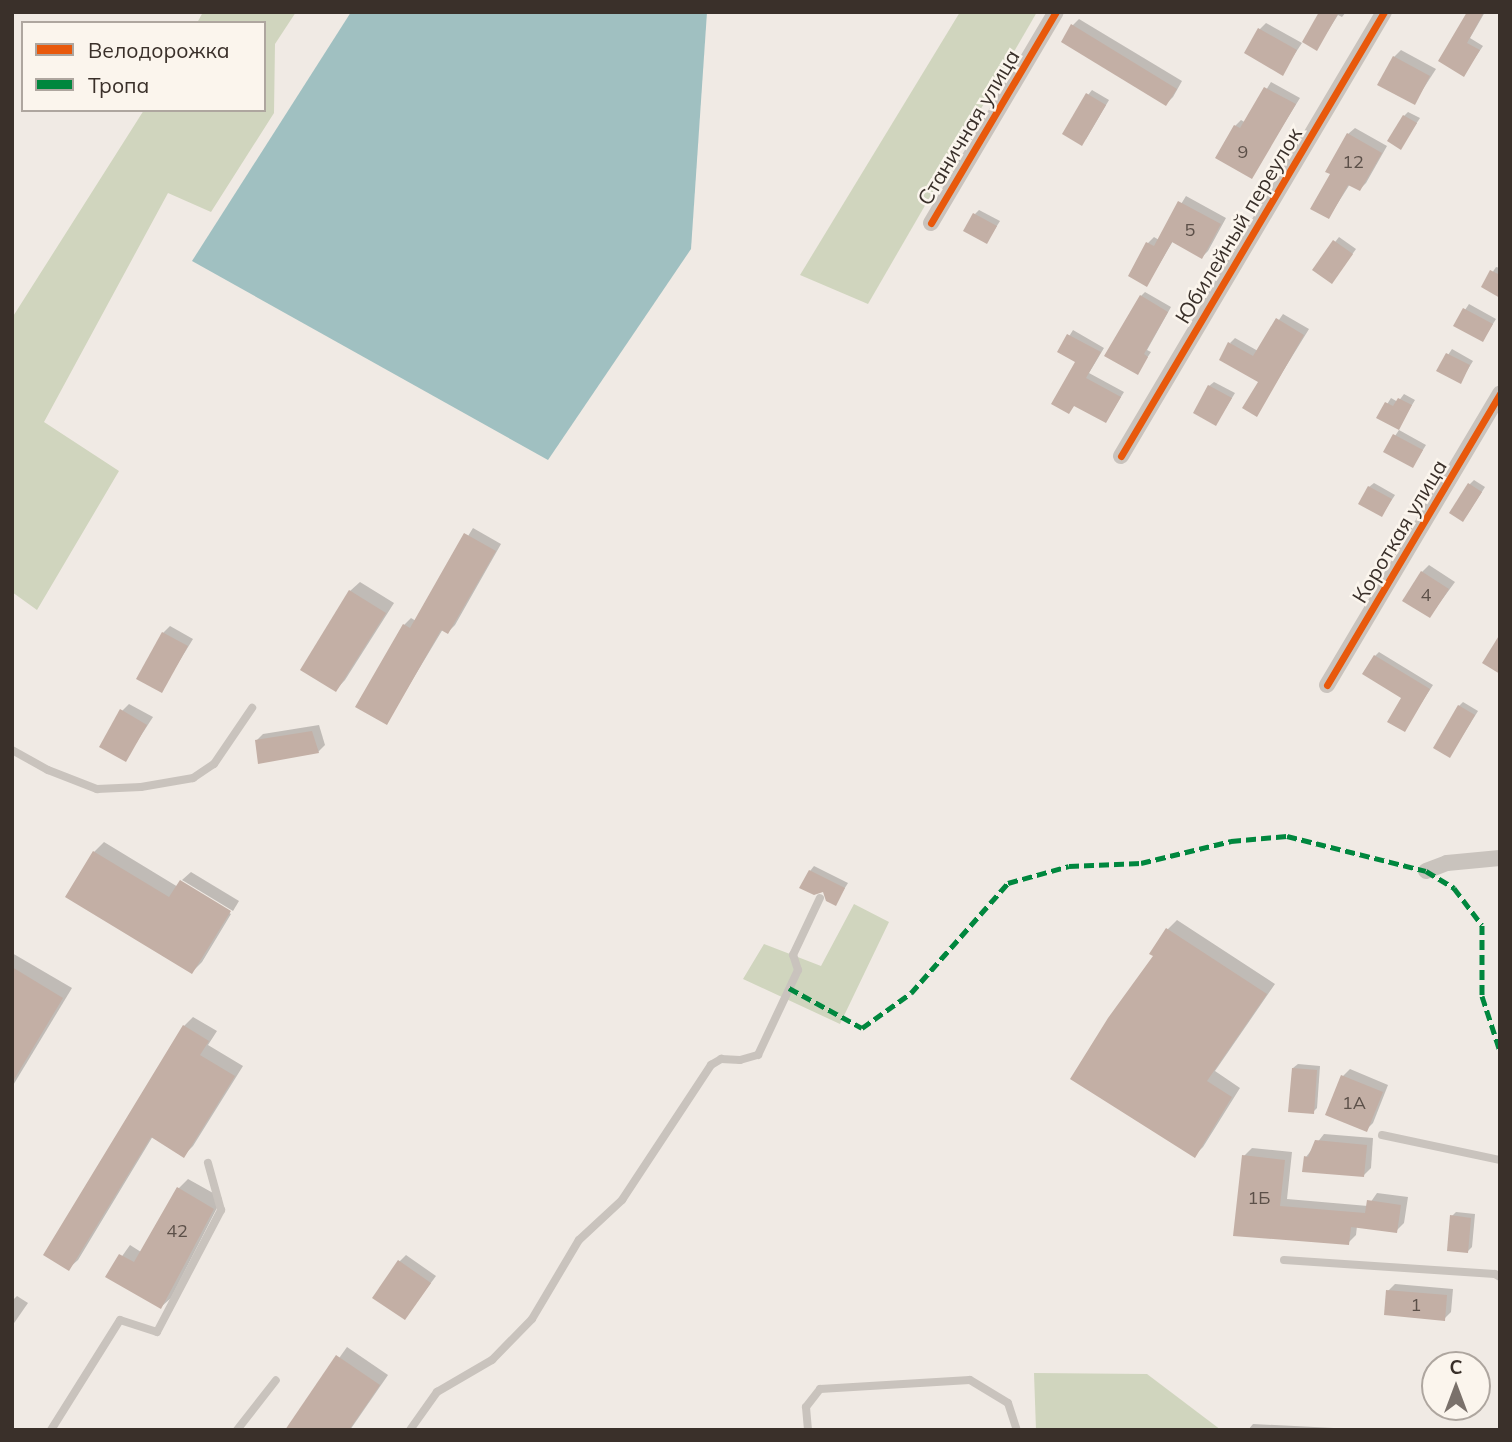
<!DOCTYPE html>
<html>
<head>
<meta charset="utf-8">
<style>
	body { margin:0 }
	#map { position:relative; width:1512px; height:1442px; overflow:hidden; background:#f0eae4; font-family:Mulish,sans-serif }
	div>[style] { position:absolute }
	.green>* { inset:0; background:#d0d5be }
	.water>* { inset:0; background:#a0c0c1 }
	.shadow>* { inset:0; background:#0003 }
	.building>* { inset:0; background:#c3afa5 }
	.service>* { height:8px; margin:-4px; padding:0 4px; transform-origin:4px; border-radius:4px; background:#c9c3bd }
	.minor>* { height:16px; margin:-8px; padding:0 8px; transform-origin:8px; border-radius:8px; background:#c9c3bd }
	.quiet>* { height:5px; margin-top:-2.5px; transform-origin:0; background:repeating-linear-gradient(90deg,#00873e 0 10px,transparent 0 15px) }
	.cycleway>* { height:7px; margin:-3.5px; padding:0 3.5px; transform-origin:3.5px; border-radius:3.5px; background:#e8590c }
	span { translate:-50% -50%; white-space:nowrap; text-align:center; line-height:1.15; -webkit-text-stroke:5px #fbf5ed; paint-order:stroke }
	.number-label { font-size:18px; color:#5c5049 }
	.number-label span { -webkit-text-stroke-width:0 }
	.street-label { font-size:21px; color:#3a302a }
	.frame { position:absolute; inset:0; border:14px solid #3a302a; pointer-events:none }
	.legend { position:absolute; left:21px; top:21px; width:245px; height:91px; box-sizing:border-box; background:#fbf5ed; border:2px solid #aea69f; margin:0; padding:9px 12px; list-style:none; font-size:21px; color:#3a302a }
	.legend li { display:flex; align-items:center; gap:14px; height:35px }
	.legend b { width:35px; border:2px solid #aea69f }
	.north { position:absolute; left:1421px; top:1351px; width:70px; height:70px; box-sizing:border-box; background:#fbf5ed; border:2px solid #aea69f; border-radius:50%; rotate:0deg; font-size:19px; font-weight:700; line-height:28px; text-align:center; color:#3a302a }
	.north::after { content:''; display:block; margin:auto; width:24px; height:32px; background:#7a716b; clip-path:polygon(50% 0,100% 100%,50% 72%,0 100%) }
</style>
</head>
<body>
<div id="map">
	<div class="green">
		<div style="clip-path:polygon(203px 12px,296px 12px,275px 44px,274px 113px,211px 212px,168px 193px,44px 422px,119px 471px,37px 610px,12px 592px,12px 318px,144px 110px,264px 110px,264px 23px,197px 23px)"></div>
		<div style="clip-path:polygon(960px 12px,1037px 12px,868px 304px,800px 275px)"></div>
		<div style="clip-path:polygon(854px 904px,889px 922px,840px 1024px,743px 979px,764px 944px,821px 966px)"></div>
		<div style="clip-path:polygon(1034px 1373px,1147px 1374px,1221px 1430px,1036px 1430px)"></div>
	</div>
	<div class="water">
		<div style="clip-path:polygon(351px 12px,707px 12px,691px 249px,548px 460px,192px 261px)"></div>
	</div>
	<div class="shadow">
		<div style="clip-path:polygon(1322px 12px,1346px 12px,1342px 17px,1338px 15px,1317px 48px)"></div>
		<div style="clip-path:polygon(1469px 12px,1485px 12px,1470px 38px,1483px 46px,1464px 74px)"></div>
		<div style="clip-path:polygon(1079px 19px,1182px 81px,1173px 97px,1166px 104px,1072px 26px)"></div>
		<div style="clip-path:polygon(1266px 23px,1302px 43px,1282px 73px,1259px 30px)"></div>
		<div style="clip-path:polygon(1401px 50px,1436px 69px,1414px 103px,1394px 57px)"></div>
		<div style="clip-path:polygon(1271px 82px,1300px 98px,1251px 177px,1235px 126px,1241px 120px,1246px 123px)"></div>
		<div style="clip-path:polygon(1092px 90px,1109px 100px,1086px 139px,1088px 95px)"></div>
		<div style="clip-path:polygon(1408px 112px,1420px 118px,1401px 147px,1404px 116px)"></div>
		<div style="clip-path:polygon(1355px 128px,1387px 146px,1366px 183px,1360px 189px,1350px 184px,1329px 217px,1332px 174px,1348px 134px)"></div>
		<div style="clip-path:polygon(1186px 196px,1226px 218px,1208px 251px,1202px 257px,1173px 241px,1147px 285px,1130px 276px,1148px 243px,1154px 237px,1159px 240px)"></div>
		<div style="clip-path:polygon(979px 210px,1000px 221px,987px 242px,975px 214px)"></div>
		<div style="clip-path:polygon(1339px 237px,1356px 249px,1336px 277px,1314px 269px)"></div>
		<div style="clip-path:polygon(1496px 267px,1500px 268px,1500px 296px,1483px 287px)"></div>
		<div style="clip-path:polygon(1145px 292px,1171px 307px,1147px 350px,1151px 352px,1137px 373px,1141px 296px)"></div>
		<div style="clip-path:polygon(1469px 304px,1496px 319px,1483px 340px,1455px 325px)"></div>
		<div style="clip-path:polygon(1283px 314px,1309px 329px,1256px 415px,1261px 381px,1230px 343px,1235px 338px,1258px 351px)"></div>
		<div style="clip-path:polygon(1073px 330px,1104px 348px,1089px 373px,1124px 392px,1106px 421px,1075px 404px,1069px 412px,1077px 361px,1060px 351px)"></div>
		<div style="clip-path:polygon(1452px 349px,1473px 361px,1460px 382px,1438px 370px)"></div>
		<div style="clip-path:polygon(1214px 382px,1235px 393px,1216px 424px,1209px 386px)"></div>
		<div style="clip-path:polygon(1404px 394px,1415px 400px,1398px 428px,1379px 417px,1391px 398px,1398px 402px)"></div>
		<div style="clip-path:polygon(1399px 430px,1426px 445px,1413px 466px,1385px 451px)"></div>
		<div style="clip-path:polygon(1474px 480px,1485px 487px,1467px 515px,1470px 484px)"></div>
		<div style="clip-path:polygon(1374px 483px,1395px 495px,1382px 515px,1369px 487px)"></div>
		<div style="clip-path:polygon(473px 528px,501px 544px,455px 625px,448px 632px,443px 629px,387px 722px,404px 625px,411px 618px,416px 621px)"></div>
		<div style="clip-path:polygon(1429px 565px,1455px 582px,1430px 616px,1422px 572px)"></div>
		<div style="clip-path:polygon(360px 582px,394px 603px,345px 680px,336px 690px,350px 591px)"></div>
		<div style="clip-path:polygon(170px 626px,193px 639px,161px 691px,163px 633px)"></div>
		<div style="clip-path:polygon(1379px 652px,1433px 685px,1404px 730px,1404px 698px,1375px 656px)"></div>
		<div style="clip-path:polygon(1463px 702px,1478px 711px,1450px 756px,1459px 706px)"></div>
		<div style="clip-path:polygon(129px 704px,153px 717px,125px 760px,122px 711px)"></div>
		<div style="clip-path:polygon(319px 725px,325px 745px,318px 752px,256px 741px,263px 734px)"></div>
		<div style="clip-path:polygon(104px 842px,178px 887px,181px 883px,231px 914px,202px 962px,192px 972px,94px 852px)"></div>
		<div style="clip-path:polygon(814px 866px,848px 883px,835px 904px,810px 871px)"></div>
		<div style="clip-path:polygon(191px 872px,239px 901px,233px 911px,182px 880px)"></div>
		<div style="clip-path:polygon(1177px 920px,1275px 984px,1215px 1071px,1240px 1088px,1203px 1147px,1194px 1156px,1155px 956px,1168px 929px)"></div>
		<div style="clip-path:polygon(12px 953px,72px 988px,12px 1087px)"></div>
		<div style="clip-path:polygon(193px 1017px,217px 1031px,208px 1045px,243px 1066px,193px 1146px,184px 1155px,153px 1136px,78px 1260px,68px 1269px,184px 1026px)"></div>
		<div style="clip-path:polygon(1298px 1064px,1320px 1066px,1317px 1108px,1313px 1112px,1293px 1068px)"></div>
		<div style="clip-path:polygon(1350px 1069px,1388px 1085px,1373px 1123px,1366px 1130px,1343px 1076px)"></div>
		<div style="clip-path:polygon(1324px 1134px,1373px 1138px,1371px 1168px,1364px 1175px,1306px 1157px)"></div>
		<div style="clip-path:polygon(1252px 1148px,1292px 1152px,1287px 1199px,1368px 1206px,1377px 1193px,1408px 1197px,1404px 1223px,1396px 1231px,1357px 1226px,1356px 1235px,1348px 1243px,1235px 1235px,1244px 1156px)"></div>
		<div style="clip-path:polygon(188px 1179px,222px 1198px,171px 1298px,161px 1307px,108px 1276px,130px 1245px,141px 1252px,179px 1188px)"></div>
		<div style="clip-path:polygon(1456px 1212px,1475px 1214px,1472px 1247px,1468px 1251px,1452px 1216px)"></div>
		<div style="clip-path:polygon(406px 1255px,436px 1276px,405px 1318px,399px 1262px)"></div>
		<div style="clip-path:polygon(1395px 1284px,1453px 1289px,1451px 1312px,1444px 1319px,1388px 1291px)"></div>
		<div style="clip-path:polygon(17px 1296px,28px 1303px,12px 1326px,12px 1301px)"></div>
		<div style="clip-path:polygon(347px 1347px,388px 1375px,350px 1430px,288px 1430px)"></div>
		<div style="clip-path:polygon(1253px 1424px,1334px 1428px,1334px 1430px,1248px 1430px)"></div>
	</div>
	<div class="building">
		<div style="clip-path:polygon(1319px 12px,1339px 12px,1317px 51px,1302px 42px)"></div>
		<div style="clip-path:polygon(1467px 12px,1484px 12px,1467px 43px,1480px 50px,1464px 77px,1438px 61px)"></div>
		<div style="clip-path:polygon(1071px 24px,1177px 89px,1166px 106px,1061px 42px)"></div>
		<div style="clip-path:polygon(1258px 28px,1297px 50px,1283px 76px,1244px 53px)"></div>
		<div style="clip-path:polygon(1393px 56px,1430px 76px,1415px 105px,1377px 85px)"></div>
		<div style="clip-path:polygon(1264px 87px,1296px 104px,1252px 179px,1215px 158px,1234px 125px,1240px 128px)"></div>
		<div style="clip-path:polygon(1086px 93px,1106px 105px,1082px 146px,1062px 134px)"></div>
		<div style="clip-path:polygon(1403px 115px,1417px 123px,1401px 150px,1387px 141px)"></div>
		<div style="clip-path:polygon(1347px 133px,1382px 153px,1360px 191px,1348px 185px,1329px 219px,1310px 209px,1330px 174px,1325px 172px)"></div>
		<div style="clip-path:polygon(1178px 201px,1221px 224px,1202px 259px,1172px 242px,1147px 287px,1128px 276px,1146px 242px,1154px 246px)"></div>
		<div style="clip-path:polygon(973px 213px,997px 226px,987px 244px,963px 231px)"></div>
		<div style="clip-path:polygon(1333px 240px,1353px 254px,1332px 284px,1312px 270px)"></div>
		<div style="clip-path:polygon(1490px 270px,1500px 275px,1500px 298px,1481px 287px)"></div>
		<div style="clip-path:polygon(1140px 295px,1168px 312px,1144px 354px,1148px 357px,1138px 375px,1104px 356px)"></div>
		<div style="clip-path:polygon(1463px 308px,1493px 324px,1483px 342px,1453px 326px)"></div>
		<div style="clip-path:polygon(1276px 318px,1304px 335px,1257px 417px,1242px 408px,1258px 382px,1219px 360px,1228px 342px,1253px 356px)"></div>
		<div style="clip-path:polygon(1067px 334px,1101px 352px,1086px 378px,1121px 397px,1106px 423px,1074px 406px,1069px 414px,1051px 404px,1075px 362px,1057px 352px)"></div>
		<div style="clip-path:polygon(1446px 353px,1470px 365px,1461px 384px,1436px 371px)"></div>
		<div style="clip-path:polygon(1208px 385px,1232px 398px,1216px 426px,1193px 413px)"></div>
		<div style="clip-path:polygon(1398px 398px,1412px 405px,1399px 430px,1376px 418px,1385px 402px,1393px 406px)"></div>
		<div style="clip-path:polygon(1393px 434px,1423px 450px,1413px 468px,1383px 452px)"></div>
		<div style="clip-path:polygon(1468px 483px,1482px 492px,1463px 522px,1449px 513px)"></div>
		<div style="clip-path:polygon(1368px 486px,1392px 499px,1382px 517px,1358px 504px)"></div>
		<div style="clip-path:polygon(464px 533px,496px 551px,448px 634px,441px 630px,387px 725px,355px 707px,403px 624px,410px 628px)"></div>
		<div style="clip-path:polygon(1421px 571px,1449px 589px,1430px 618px,1402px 601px)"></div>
		<div style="clip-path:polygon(349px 590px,386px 613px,336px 692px,300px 670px)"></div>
		<div style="clip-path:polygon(162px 632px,188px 646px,162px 693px,136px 679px)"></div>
		<div style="clip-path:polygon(1500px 634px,1500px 674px,1482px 663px)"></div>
		<div style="clip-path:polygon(1374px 655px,1430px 689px,1405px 732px,1387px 722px,1401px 698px,1362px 674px)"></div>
		<div style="clip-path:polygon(1458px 705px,1475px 715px,1450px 758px,1433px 748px)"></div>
		<div style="clip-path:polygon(120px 709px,147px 725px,126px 762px,99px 747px)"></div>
		<div style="clip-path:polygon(312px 731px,319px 753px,258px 764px,255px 740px)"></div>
		<div style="clip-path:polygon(93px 851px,169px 897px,180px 880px,231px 911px,192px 974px,65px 897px)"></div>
		<div style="clip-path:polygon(809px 870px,845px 888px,836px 906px,826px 901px,823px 892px,814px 895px,799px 888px)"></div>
		<div style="clip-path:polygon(1166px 928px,1267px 994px,1207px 1081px,1232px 1097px,1195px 1158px,1070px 1079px,1108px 1018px,1153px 956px,1149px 954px)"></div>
		<div style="clip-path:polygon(12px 967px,63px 998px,12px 1083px)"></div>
		<div style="clip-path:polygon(183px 1025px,209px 1041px,200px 1055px,235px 1076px,184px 1158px,151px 1137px,69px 1271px,43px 1255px)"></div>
		<div style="clip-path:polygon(1292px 1068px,1317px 1070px,1314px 1114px,1288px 1112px)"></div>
		<div style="clip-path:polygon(1341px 1075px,1383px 1092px,1367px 1132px,1325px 1115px)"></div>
		<div style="clip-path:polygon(1315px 1140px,1367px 1145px,1364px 1177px,1302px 1172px,1304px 1156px,1308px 1157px)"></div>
		<div style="clip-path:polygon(1242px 1155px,1285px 1160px,1280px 1206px,1365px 1213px,1367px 1200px,1401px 1205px,1397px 1233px,1351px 1227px,1349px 1245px,1233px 1236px)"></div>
		<div style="clip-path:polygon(177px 1187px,214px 1209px,161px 1309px,105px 1277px,119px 1254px,134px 1262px)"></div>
		<div style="clip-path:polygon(1450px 1215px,1471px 1218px,1468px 1253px,1447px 1251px)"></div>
		<div style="clip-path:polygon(398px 1260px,431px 1283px,405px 1320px,372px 1298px)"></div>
		<div style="clip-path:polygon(1386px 1290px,1447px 1295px,1445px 1321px,1384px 1315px)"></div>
		<div style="clip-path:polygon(336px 1355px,380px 1385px,349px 1430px,285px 1430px)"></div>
	</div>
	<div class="service">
		<div style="left:12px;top:750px;width:41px;rotate:29.1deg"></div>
		<div style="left:48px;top:770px;width:53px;rotate:21.2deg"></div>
		<div style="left:97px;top:789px;width:44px;rotate:-2.6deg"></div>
		<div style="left:141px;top:787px;width:53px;rotate:-9.8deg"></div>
		<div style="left:193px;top:778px;width:25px;rotate:-34deg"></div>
		<div style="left:214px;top:764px;width:68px;rotate:-55.8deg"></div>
		<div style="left:1382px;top:1135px;width:121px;rotate:12deg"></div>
		<div style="left:1284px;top:1260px;width:211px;rotate:3.8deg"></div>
		<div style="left:1495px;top:1274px;width:6px;rotate:31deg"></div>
		<div style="left:51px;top:1430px;width:130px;rotate:-57.9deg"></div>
		<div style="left:120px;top:1320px;width:39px;rotate:18deg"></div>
		<div style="left:157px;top:1332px;width:138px;rotate:-62.3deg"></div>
		<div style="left:221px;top:1210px;width:49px;rotate:-105.5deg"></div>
		<div style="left:237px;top:1430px;width:63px;rotate:-52deg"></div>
		<div style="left:410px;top:1430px;width:47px;rotate:-54.6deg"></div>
		<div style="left:437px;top:1392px;width:64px;rotate:-30.2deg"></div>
		<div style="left:492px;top:1360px;width:57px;rotate:-45.7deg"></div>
		<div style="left:532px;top:1319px;width:92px;rotate:-59.3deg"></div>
		<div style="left:579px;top:1240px;width:59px;rotate:-42.9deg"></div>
		<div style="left:622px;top:1200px;width:162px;rotate:-56.6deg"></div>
		<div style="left:711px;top:1065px;width:12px;rotate:-31deg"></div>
		<div style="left:721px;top:1059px;width:19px;rotate:3deg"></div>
		<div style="left:740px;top:1060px;width:19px;rotate:-16deg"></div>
		<div style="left:758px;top:1055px;width:94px;rotate:-64.8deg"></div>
		<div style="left:798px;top:970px;width:16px;rotate:-108deg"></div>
		<div style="left:793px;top:955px;width:63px;rotate:-64.7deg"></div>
		<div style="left:808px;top:1430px;width:23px;rotate:-95deg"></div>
		<div style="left:806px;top:1407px;width:23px;rotate:-52deg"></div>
		<div style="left:820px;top:1389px;width:150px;rotate:-3.4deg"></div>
		<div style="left:970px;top:1380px;width:44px;rotate:31.2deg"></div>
		<div style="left:1008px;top:1403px;width:28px;rotate:72deg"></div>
	</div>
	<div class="minor">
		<div style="left:931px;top:223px;width:245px;rotate:-59.4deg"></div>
		<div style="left:1121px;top:456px;width:516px;rotate:-59.36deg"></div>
		<div style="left:1327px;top:685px;width:339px;rotate:-59.3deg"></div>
		<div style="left:1426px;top:871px;width:22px;rotate:-21deg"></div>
		<div style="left:1447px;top:863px;width:53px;rotate:-5.4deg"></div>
	</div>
	<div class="quiet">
		<div style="left:789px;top:988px;width:83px;rotate:28.7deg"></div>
		<div style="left:862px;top:1028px;width:60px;rotate:-35.5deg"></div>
		<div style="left:911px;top:993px;width:147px;rotate:-48.6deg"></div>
		<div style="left:1008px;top:883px;width:63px;rotate:-15.6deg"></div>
		<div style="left:1069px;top:866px;width:72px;rotate:-2.4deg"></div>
		<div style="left:1141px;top:863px;width:93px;rotate:-13.7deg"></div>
		<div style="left:1231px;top:841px;width:56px;rotate:-5.1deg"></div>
		<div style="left:1287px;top:836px;width:143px;rotate:14.1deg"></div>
		<div style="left:1426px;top:871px;width:33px;rotate:31deg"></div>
		<div style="left:1454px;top:888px;width:46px;rotate:52.9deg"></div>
		<div style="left:1482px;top:925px;width:71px;rotate:90deg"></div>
		<div style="left:1482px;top:996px;width:58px;rotate:71.9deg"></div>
	</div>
	<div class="cycleway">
		<div style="left:931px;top:223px;width:245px;rotate:-59.4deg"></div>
		<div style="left:1121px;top:456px;width:516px;rotate:-59.36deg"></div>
		<div style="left:1327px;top:685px;width:339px;rotate:-59.3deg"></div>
	</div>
	<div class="number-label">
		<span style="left:1243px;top:152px">9</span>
		<span style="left:1353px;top:162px">12</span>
		<span style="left:1190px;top:230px">5</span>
		<span style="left:1426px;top:595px">4</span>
		<span style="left:1354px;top:1103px">1А</span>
		<span style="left:1259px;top:1198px">1Б</span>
		<span style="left:177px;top:1231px">42</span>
		<span style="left:1416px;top:1305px">1</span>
	</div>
	<div class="street-label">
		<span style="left:968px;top:127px;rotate:-59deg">Станичная улица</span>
		<span style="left:1238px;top:225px;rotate:-59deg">Юбилейный переулок</span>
		<span style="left:1399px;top:531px;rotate:-59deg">Короткая улица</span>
	</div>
	<div class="frame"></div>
	<ul class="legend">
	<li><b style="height:9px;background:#e8590c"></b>Велодорожка</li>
	<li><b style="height:9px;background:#00873e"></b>Тропа</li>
	</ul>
	<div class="north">С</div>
</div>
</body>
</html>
